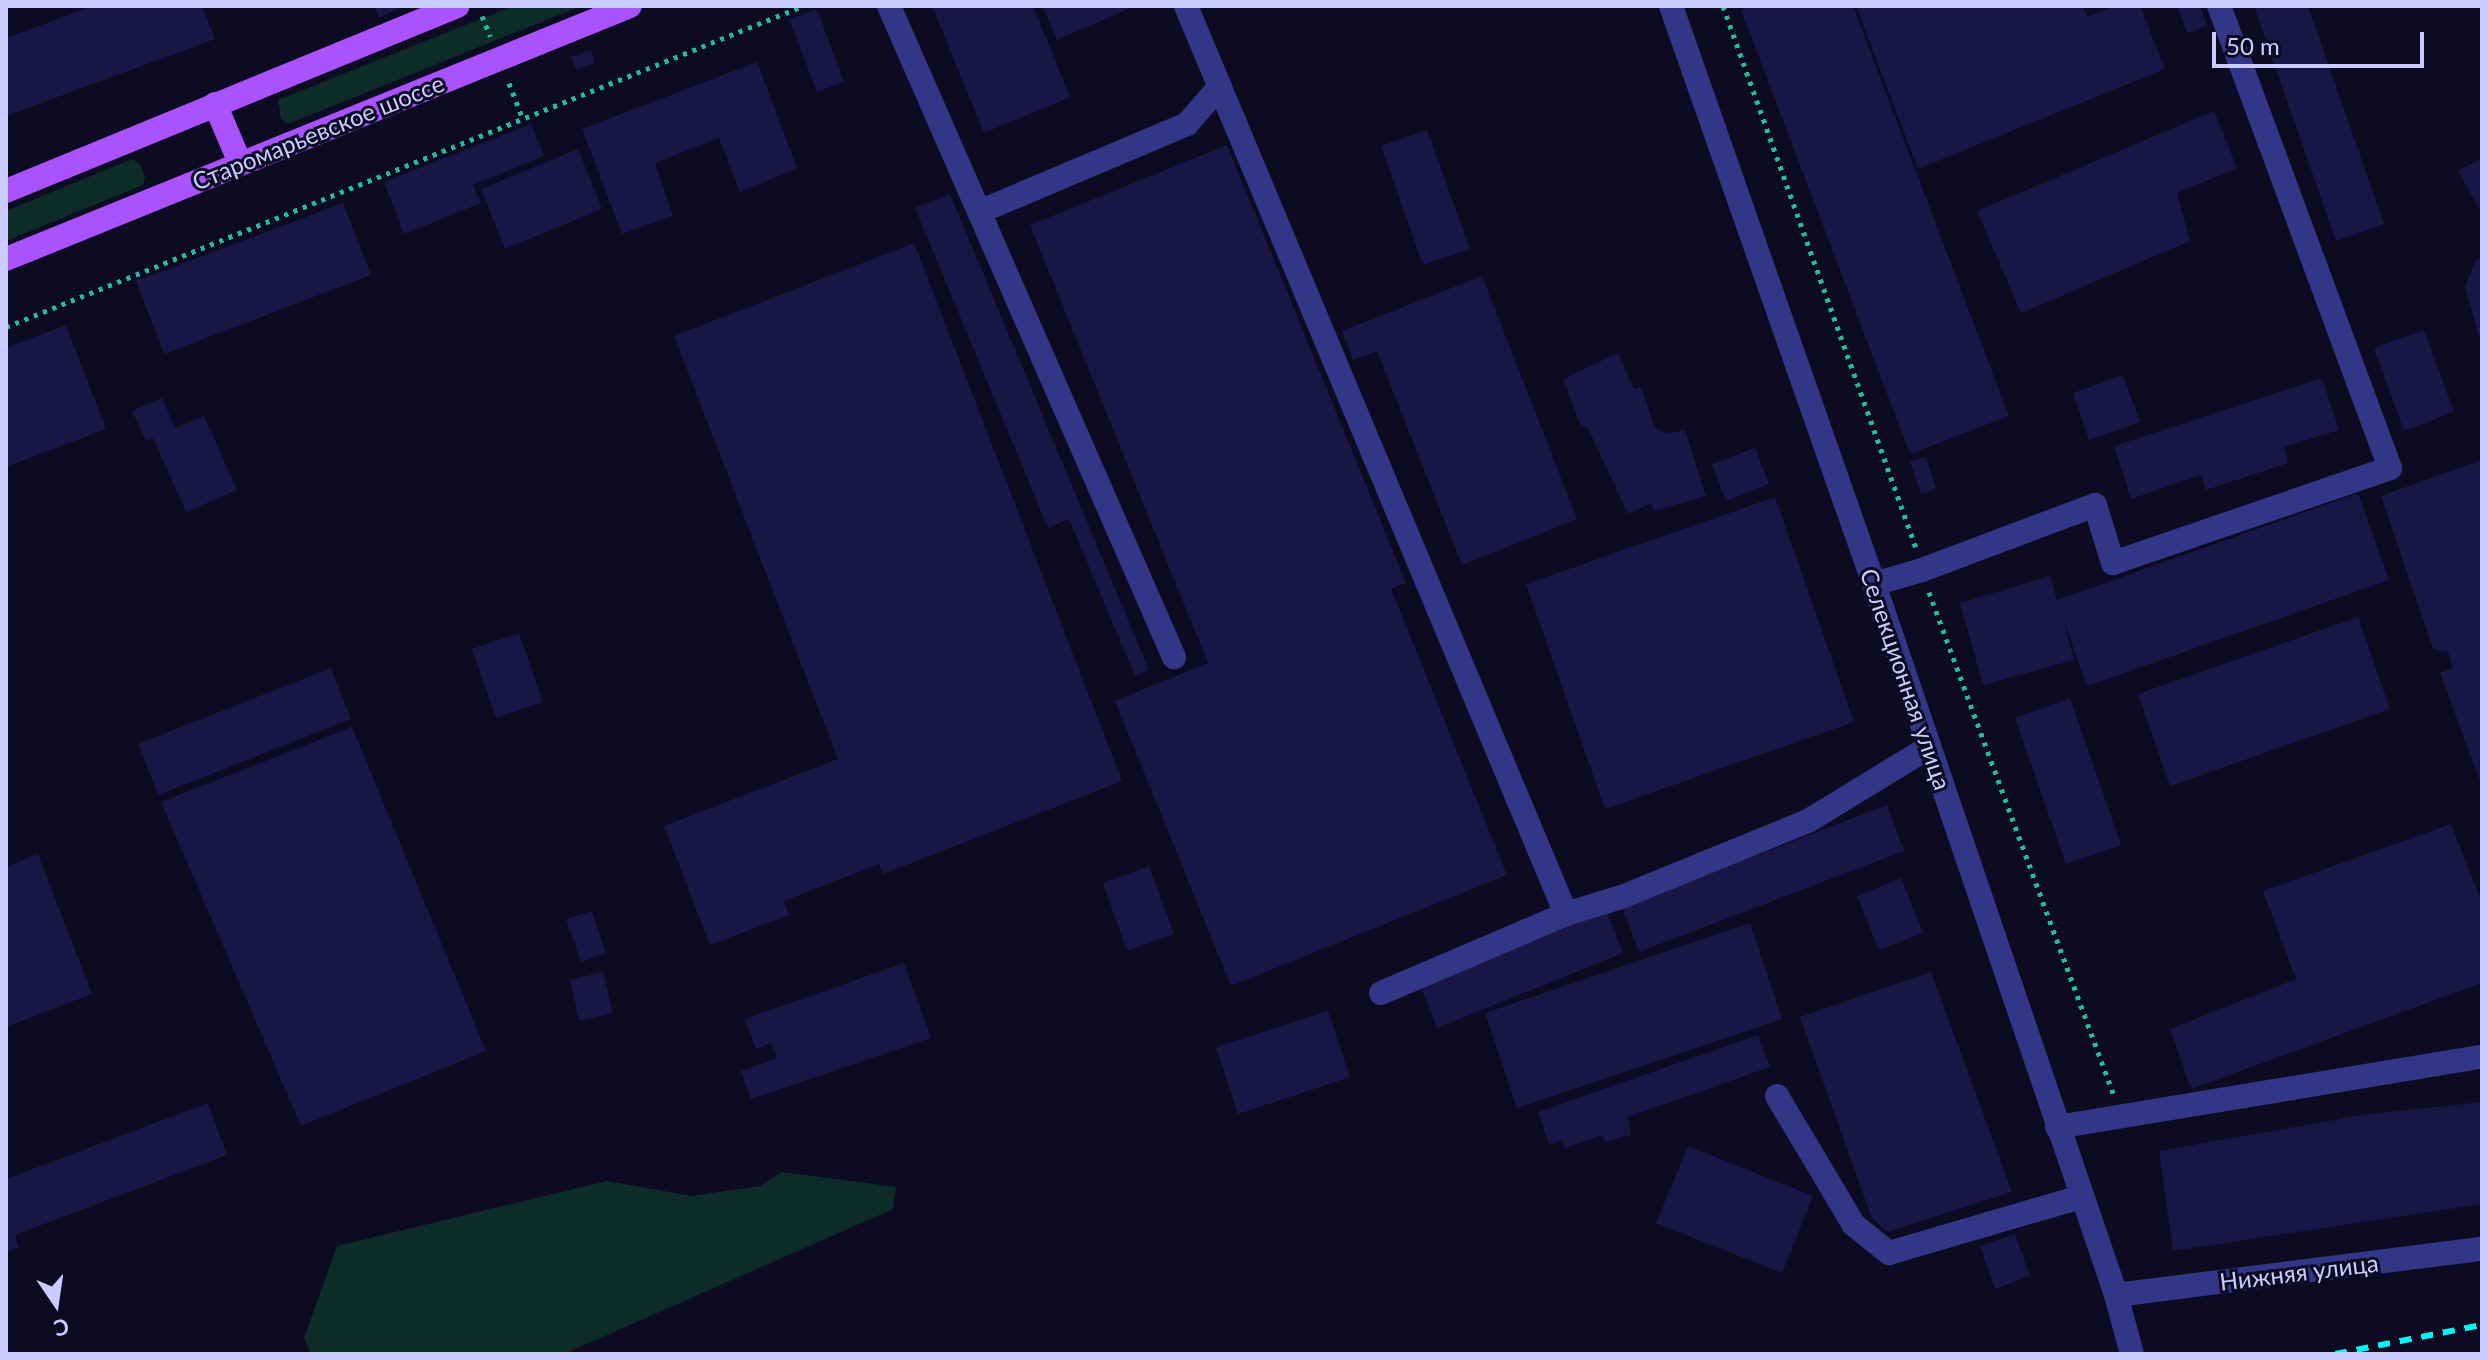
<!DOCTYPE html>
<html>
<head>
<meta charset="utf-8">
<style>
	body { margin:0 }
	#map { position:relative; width:2488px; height:1360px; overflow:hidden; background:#0c0b22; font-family:Lato,sans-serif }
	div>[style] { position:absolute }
	.green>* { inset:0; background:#0d2c28 }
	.building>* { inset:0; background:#191545 }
	.path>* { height:5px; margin-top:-2.5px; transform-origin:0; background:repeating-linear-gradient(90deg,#21bea2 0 4px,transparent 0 10px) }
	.minor>* { height:24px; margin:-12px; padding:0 12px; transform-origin:12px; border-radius:12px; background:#313786 }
	.major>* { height:24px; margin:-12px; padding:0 12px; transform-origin:12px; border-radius:12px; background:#ab52ff }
	.rail>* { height:6px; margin-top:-3px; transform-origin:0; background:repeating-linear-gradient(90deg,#00f6f3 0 12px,transparent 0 22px) }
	span { translate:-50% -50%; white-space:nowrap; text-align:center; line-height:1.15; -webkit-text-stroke:6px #0c0b22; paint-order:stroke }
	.street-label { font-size:24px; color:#cbcbff }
	.frame { position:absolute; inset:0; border:8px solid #cbcbff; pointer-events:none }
	.north { position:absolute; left:16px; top:1264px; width:80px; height:80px; -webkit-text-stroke:6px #0c0b22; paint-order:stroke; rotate:167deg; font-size:22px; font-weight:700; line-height:32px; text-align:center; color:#cbcbff }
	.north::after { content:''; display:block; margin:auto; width:28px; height:36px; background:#cbcbff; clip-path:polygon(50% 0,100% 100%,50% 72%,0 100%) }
	.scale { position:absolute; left:2212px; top:32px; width:212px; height:36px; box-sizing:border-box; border:4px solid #cbcbff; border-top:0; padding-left:10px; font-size:24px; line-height:28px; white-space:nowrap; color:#cbcbff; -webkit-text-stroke:6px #0c0b22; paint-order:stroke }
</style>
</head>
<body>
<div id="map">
	<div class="green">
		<div style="clip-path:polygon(513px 6px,581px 6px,288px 124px,281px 119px,278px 100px)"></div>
		<div style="clip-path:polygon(132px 159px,140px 164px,145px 177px,143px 185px,6px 241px,6px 211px)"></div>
		<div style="clip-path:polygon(782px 1172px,896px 1187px,893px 1209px,564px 1354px,311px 1354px,304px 1338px,337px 1246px,607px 1181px,692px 1196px,760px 1186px)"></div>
	</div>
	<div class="building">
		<div style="clip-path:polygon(93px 6px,202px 6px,215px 39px,6px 116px,6px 38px)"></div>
		<div style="clip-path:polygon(375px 6px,397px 6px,398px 9px,379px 17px)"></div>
		<div style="clip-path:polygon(932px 6px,1033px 6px,1070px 97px,984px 133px)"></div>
		<div style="clip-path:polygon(1042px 6px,1135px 6px,1057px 40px)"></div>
		<div style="clip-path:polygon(1749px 6px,1853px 6px,2009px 416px,1910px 454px,1741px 10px)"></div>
		<div style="clip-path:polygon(1856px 6px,2083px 6px,2087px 17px,2116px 6px,2140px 6px,2165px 69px,1918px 169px)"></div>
		<div style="clip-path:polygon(2177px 6px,2200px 6px,2207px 26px,2187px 33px)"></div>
		<div style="clip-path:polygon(2254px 6px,2308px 6px,2384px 224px,2336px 241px)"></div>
		<div style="clip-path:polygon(817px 9px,844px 82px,817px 92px,789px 19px)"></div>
		<div style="clip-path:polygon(591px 50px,595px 63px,576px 70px,571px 57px)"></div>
		<div style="clip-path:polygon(757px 62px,797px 168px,740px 192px,719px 138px,655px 163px,673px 216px,622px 234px,582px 129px)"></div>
		<div style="clip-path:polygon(2214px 111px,2237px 168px,2177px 193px,2190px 241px,2021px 313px,1977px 211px)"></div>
		<div style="clip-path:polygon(531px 124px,544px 156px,473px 185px,481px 203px,404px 234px,384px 182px)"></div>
		<div style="clip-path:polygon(1427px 130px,1470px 249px,1423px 265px,1381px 146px)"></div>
		<div style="clip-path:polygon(1227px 145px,1406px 583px,1391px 589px,1507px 875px,1231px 986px,1115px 701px,1208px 663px,1030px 225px)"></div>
		<div style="clip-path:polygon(578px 149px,602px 209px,505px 249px,481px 189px)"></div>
		<div style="clip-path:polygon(2482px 158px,2482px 214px,2458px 171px)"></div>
		<div style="clip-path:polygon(950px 194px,1149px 670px,1135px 676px,1069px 519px,1048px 528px,915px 208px)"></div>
		<div style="clip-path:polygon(343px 203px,371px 275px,164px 354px,136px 281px)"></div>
		<div style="clip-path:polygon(914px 243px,1122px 781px,883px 874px,879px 864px,784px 901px,789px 915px,710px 945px,664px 826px,838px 759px,674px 336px)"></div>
		<div style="clip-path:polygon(2482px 256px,2482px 344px,2481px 344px,2465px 287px,2475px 261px)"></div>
		<div style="clip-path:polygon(1482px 276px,1577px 519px,1462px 565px,1377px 351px,1353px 360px,1342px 331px)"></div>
		<div style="clip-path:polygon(66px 325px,106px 429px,6px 467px,6px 348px)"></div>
		<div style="clip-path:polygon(2424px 330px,2454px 412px,2404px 431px,2374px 348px)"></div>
		<div style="clip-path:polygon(1618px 353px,1634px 389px,1641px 387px,1655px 428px,1668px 433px,1685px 430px,1706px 496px,1654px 511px,1651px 503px,1628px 514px,1588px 428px,1580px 424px,1563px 379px)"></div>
		<div style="clip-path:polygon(2123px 375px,2140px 422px,2089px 440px,2073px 393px)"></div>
		<div style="clip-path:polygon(2322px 378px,2339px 430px,2284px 447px,2288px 463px,2206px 490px,2201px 475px,2131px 499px,2114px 446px)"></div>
		<div style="clip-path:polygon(162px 398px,175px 428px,204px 416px,237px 490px,186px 512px,153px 438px,146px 441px,132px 411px)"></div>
		<div style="clip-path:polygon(1755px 448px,1769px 484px,1726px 501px,1712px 464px)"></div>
		<div style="clip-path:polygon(1926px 457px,1936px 489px,1921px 494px,1910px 461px)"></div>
		<div style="clip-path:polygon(2482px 460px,2482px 786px,2440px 673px,2453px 668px,2448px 652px,2433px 649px,2381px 496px)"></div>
		<div style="clip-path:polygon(2358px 493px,2389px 580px,2087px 686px,2063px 618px,2074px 660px,1983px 685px,1960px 603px,2050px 576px,2057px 600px)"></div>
		<div style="clip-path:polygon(1775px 497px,1854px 722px,1605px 809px,1526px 584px)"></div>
		<div style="clip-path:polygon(2358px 617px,2390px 709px,2170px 786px,2138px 694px)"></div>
		<div style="clip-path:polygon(519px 633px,543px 702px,496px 718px,472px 649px)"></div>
		<div style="clip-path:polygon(331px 668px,351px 719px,158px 795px,138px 744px)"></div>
		<div style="clip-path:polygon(2070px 698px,2121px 845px,2066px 864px,2015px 718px)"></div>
		<div style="clip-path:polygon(352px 727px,486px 1051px,301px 1126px,161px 802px)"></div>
		<div style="clip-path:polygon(1887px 805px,1904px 851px,1639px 952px,1622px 907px)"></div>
		<div style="clip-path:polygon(2451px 824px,2482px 902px,2482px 983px,2191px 1089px,2170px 1029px,2296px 979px,2263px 891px)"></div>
		<div style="clip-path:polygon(38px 854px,92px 994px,6px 1027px,6px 867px)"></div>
		<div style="clip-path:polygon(1149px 866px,1174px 934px,1127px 951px,1103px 883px)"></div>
		<div style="clip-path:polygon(1901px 878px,1923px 933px,1879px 950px,1857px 896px)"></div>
		<div style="clip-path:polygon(1606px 910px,1623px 953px,1437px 1028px,1420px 985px)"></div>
		<div style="clip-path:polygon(592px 911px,606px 953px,581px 962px,566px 919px)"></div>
		<div style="clip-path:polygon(1750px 923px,1782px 1019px,1517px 1108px,1485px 1013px)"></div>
		<div style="clip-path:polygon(904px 963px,931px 1038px,751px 1099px,741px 1071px,777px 1058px,771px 1043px,756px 1049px,745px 1019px)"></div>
		<div style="clip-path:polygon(603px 972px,613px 1013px,579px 1021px,570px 980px)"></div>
		<div style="clip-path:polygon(1931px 972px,2012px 1192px,1887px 1232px,1871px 1216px,1800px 1017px)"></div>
		<div style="clip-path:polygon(1328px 1011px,1350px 1077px,1238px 1114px,1216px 1047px)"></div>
		<div style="clip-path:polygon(1758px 1035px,1770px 1067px,1628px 1117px,1631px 1135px,1605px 1142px,1602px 1135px,1565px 1148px,1562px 1140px,1549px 1144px,1538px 1112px)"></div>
		<div style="clip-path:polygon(2482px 1102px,2482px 1204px,2173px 1251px,2159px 1151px,2362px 1115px)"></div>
		<div style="clip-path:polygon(208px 1103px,227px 1155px,15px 1235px,19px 1248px,6px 1252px,6px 1179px)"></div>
		<div style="clip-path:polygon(1688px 1146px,1813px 1196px,1782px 1273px,1656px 1223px)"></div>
		<div style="clip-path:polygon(2015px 1234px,2030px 1276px,1995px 1289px,1980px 1246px)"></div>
	</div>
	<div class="path">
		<div style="left:1723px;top:6px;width:575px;rotate:70.4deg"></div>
		<div style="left:482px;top:16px;width:22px;rotate:68deg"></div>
		<div style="left:509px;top:83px;width:39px;rotate:69deg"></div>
		<div style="left:6px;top:327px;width:859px;rotate:-21.94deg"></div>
		<div style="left:1929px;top:592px;width:534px;rotate:69.83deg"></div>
	</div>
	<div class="minor">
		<div style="left:889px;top:6px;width:711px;rotate:66.36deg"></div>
		<div style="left:1186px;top:6px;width:984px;rotate:67.29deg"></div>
		<div style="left:1566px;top:914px;width:61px;rotate:-17.2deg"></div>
		<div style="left:1624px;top:896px;width:199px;rotate:-22.2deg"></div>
		<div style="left:1808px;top:821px;width:142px;rotate:-31.4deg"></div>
		<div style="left:1671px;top:6px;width:613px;rotate:70.65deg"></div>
		<div style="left:1874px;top:584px;width:751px;rotate:71.2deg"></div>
		<div style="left:2116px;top:1295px;width:61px;rotate:74.8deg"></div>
		<div style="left:979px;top:212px;width:226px;rotate:-22.9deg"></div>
		<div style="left:1187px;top:124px;width:50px;rotate:-49deg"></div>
		<div style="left:1874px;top:584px;width:50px;rotate:-16.3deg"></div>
		<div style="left:1922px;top:570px;width:185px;rotate:-20.6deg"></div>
		<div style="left:2095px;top:505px;width:61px;rotate:72.8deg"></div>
		<div style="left:2113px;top:563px;width:293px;rotate:-18.9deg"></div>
		<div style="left:2390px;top:468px;width:493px;rotate:-110.3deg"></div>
		<div style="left:1381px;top:993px;width:201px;rotate:-23.1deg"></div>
		<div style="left:1777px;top:1096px;width:150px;rotate:59.2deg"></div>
		<div style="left:1854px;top:1225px;width:45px;rotate:38.7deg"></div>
		<div style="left:1889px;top:1253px;width:200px;rotate:-16.3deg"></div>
		<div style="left:2057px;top:1127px;width:427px;rotate:-9.4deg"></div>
		<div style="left:2116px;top:1295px;width:369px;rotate:-7.2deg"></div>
	</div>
	<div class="major">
		<div style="left:215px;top:104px;width:64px;rotate:67deg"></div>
		<div style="left:6px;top:191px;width:488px;rotate:-22.3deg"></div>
		<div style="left:6px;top:259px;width:673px;rotate:-22.07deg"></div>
	</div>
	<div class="rail">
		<div style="left:2335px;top:1354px;width:150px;rotate:-11.2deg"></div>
	</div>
	<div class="street-label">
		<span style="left:318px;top:132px;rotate:-22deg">Старомарьевское шоссе</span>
		<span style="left:1906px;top:679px;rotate:71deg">Селекционная улица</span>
		<span style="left:2299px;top:1272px;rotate:-7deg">Нижняя улица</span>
	</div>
	<div class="frame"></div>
	<div class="north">С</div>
	<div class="scale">50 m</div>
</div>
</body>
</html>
